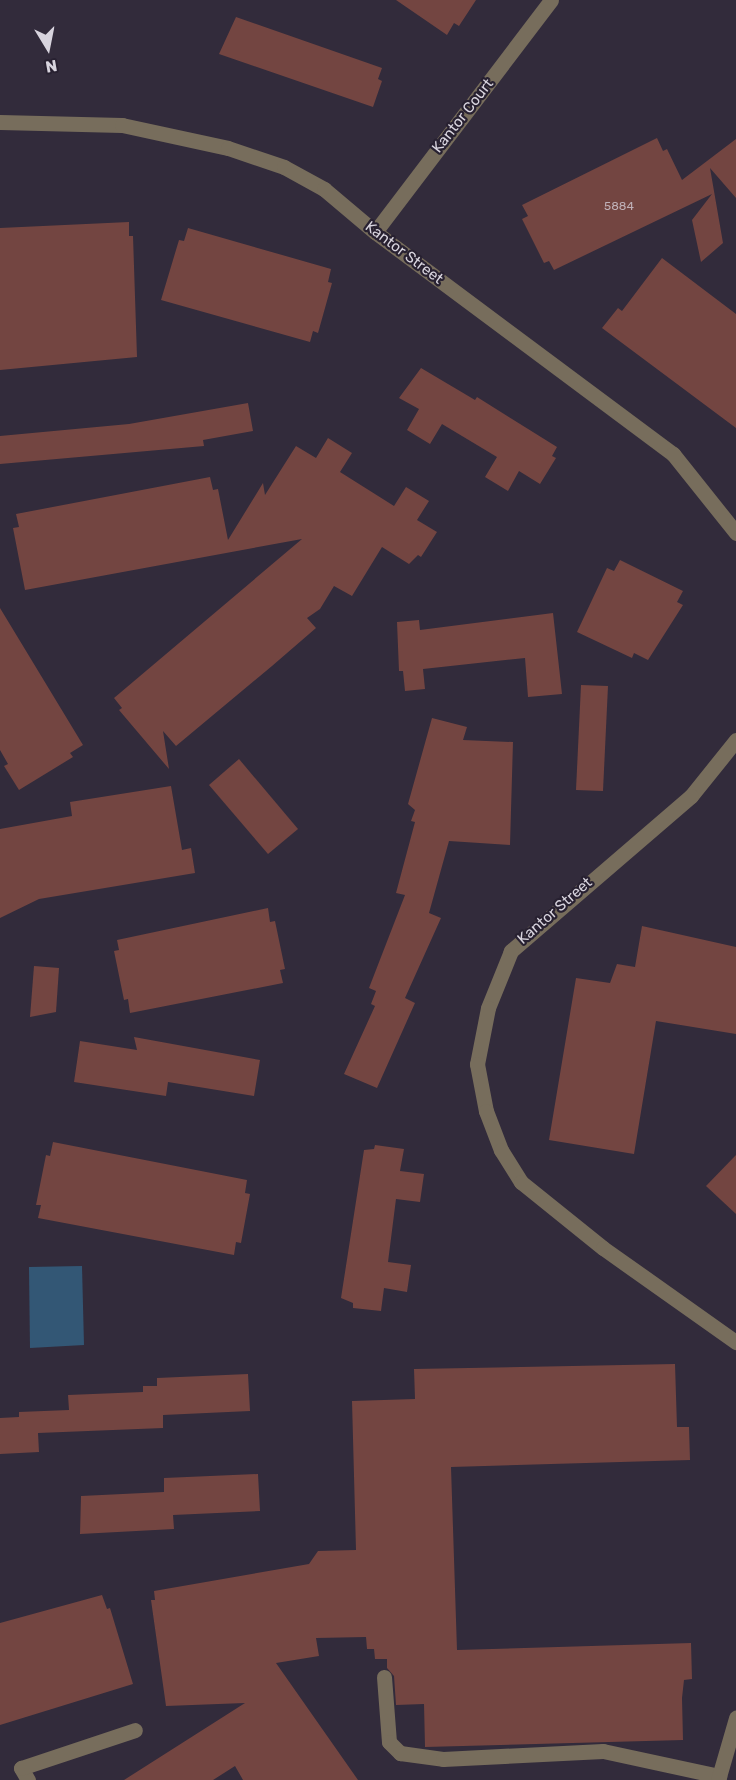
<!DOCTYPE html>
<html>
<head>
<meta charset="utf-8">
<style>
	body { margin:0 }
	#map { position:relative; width:736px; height:1780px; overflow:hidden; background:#322b3b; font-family:Rubik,sans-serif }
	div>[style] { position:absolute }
	.water>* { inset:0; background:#335775 }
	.building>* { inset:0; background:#734541 }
	.minor>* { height:15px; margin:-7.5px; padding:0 7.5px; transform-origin:7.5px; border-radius:7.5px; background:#776d5c }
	span { translate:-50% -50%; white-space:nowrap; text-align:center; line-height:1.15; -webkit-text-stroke:4.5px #282131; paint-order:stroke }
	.number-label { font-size:12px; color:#bfb0b7 }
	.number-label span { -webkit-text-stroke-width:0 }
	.street-label { font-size:15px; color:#d8d4de }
	.north { position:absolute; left:18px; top:18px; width:60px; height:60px; -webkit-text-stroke:4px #282131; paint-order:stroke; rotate:170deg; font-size:16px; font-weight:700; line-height:24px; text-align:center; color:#d8d4de }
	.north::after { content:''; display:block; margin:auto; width:21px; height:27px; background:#d8d4de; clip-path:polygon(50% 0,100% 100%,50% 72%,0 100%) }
</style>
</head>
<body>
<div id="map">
	<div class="water">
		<div style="clip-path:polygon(82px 1266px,84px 1345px,30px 1348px,29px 1267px)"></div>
	</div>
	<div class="building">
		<div style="clip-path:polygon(396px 0,476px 0,459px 26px,454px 23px,447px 35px)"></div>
		<div style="clip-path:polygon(236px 17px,382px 68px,378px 79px,382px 81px,373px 107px,219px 54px)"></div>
		<div style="clip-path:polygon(657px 138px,663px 151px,667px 149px,682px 180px,736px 139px,736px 198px,710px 168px,723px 243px,701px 262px,692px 220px,712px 194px,554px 270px,549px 261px,544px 263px,522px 219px,528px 216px,522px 205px)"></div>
		<div style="clip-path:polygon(129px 222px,129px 236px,133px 236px,137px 357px,0 370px,0 228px)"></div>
		<div style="clip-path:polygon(188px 228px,331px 269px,328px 282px,332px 283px,318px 333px,313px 331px,310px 342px,161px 300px,179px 240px,184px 241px)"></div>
		<div style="clip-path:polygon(662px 258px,736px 314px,736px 428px,602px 328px,618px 308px,622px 311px)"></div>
		<div style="clip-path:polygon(421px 368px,475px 400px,477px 397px,557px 447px,552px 456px,556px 458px,540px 484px,519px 471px,508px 491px,485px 477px,497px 457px,442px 424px,430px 444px,407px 430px,419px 409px,399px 398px)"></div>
		<div style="clip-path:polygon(248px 403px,253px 431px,203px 440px,204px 446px,0 464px,0 436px,129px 424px)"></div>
		<div style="clip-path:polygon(328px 438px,352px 453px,340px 472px,394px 506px,406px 487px,429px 501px,417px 520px,437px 532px,421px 557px,418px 555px,409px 564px,382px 547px,352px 596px,334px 586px,320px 609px,307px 618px,316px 628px,272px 666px,176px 746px,163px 731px,169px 769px,119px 710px,122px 708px,114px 698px,302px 539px,25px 590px,13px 528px,19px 527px,16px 514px,210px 477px,213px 490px,218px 489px,228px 540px,263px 483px,265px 495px,296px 446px,316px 458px)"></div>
		<div style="clip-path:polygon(620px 560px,683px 591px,677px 602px,683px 605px,648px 660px,634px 653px,632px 658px,577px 632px,607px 568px,614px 571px)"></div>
		<div style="clip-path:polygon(0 608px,83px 745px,70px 753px,73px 757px,19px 790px,4px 766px,8px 764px,0 750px)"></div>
		<div style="clip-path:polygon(553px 613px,562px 694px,528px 697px,525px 658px,423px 669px,425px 689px,405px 691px,403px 671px,399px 671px,397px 622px,419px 620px,420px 630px)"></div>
		<div style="clip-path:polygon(581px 685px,608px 686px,603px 791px,576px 790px)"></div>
		<div style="clip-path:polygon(432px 718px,467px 727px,463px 740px,513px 742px,510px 845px,449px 841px,429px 913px,441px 918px,405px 998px,415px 1003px,377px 1088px,344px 1074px,375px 1006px,371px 1004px,376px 991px,369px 988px,405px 895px,396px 893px,415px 822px,411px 821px,415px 810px,408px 804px)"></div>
		<div style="clip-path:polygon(239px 759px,298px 829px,268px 854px,209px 785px)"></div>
		<div style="clip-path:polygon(171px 786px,182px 850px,191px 848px,195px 873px,39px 899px,0 918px,0 829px,72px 816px,70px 802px)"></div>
		<div style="clip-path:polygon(268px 908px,270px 922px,275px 921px,285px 969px,280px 970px,283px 983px,130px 1013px,128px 999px,124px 1000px,114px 951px,119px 950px,117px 940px)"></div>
		<div style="clip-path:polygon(642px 926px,736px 947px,736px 1034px,656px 1021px,634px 1154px,549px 1140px,576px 978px,610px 983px,617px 964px,635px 967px)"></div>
		<div style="clip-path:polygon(34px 966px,59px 968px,56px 1012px,30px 1017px)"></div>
		<div style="clip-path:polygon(134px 1037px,260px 1060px,254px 1096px,168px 1082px,166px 1096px,74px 1082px,80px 1041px,137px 1050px)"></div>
		<div style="clip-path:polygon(53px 1142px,247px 1180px,245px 1193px,250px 1194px,241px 1243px,236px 1242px,234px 1255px,38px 1218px,41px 1205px,36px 1205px,46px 1155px,50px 1156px)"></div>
		<div style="clip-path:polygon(375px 1145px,404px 1149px,400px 1171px,424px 1174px,420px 1202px,396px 1199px,388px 1262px,411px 1265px,407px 1292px,384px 1288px,381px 1311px,353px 1308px,353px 1303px,341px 1298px,364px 1150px,374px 1149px)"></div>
		<div style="clip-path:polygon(736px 1155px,736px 1214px,706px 1186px)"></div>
		<div style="clip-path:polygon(675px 1364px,677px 1427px,689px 1427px,690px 1460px,451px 1467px,457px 1650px,691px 1643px,692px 1679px,684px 1680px,682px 1698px,683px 1740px,425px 1747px,424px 1704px,396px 1705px,394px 1676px,387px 1668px,387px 1659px,375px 1659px,374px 1649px,367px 1649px,366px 1637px,316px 1638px,319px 1656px,276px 1663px,358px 1780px,243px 1780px,235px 1766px,213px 1780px,124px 1780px,245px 1703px,166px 1706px,151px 1600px,155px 1600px,154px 1591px,309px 1564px,318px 1551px,356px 1550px,352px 1401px,415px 1399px,414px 1369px)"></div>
		<div style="clip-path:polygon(248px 1374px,250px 1411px,163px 1415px,163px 1428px,38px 1433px,39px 1452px,0 1454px,0 1418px,19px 1417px,19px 1412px,69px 1410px,68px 1395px,143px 1392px,143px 1386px,157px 1386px,157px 1378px)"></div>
		<div style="clip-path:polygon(258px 1474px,260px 1511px,173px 1515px,174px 1529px,80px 1534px,81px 1496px,164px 1492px,164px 1478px)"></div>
		<div style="clip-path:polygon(102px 1595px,107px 1609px,110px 1608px,133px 1684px,0 1725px,0 1623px)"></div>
	</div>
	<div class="minor">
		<div style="left:0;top:122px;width:122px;rotate:1.4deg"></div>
		<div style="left:122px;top:125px;width:108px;rotate:12.2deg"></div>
		<div style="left:228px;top:148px;width:59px;rotate:18.7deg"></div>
		<div style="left:284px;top:167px;width:46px;rotate:28.8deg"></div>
		<div style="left:324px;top:189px;width:67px;rotate:40.1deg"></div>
		<div style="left:375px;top:232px;width:372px;rotate:36.7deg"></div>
		<div style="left:673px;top:454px;width:101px;rotate:51.4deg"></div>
		<div style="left:375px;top:232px;width:291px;rotate:-52.8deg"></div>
		<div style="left:736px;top:740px;width:72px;rotate:128.8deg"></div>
		<div style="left:691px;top:796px;width:238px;rotate:139.3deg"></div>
		<div style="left:511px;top:951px;width:61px;rotate:112deg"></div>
		<div style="left:488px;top:1008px;width:57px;rotate:101.1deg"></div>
		<div style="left:477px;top:1064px;width:48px;rotate:79.2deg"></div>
		<div style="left:486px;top:1111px;width:42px;rotate:69deg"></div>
		<div style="left:501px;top:1150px;width:38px;rotate:58deg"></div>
		<div style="left:521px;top:1182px;width:105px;rotate:38.8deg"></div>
		<div style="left:603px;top:1248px;width:163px;rotate:35.3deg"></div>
		<div style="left:384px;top:1677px;width:65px;rotate:85.6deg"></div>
		<div style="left:389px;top:1742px;width:16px;rotate:45deg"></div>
		<div style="left:400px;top:1753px;width:43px;rotate:7.9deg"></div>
		<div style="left:443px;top:1759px;width:160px;rotate:-2.9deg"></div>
		<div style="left:603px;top:1751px;width:119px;rotate:12.2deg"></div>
		<div style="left:28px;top:1780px;width:14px;rotate:-120deg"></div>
		<div style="left:21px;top:1768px;width:120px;rotate:-18.4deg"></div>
		<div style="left:718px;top:1780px;width:65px;rotate:-73.8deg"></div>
	</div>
	<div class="number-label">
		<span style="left:619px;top:207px">5884</span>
	</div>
	<div class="street-label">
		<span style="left:463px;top:116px;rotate:-52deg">Kantor Court</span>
		<span style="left:404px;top:253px;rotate:37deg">Kantor Street</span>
		<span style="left:555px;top:911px;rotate:-41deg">Kantor Street</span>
	</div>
	<div class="north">N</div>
</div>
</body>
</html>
